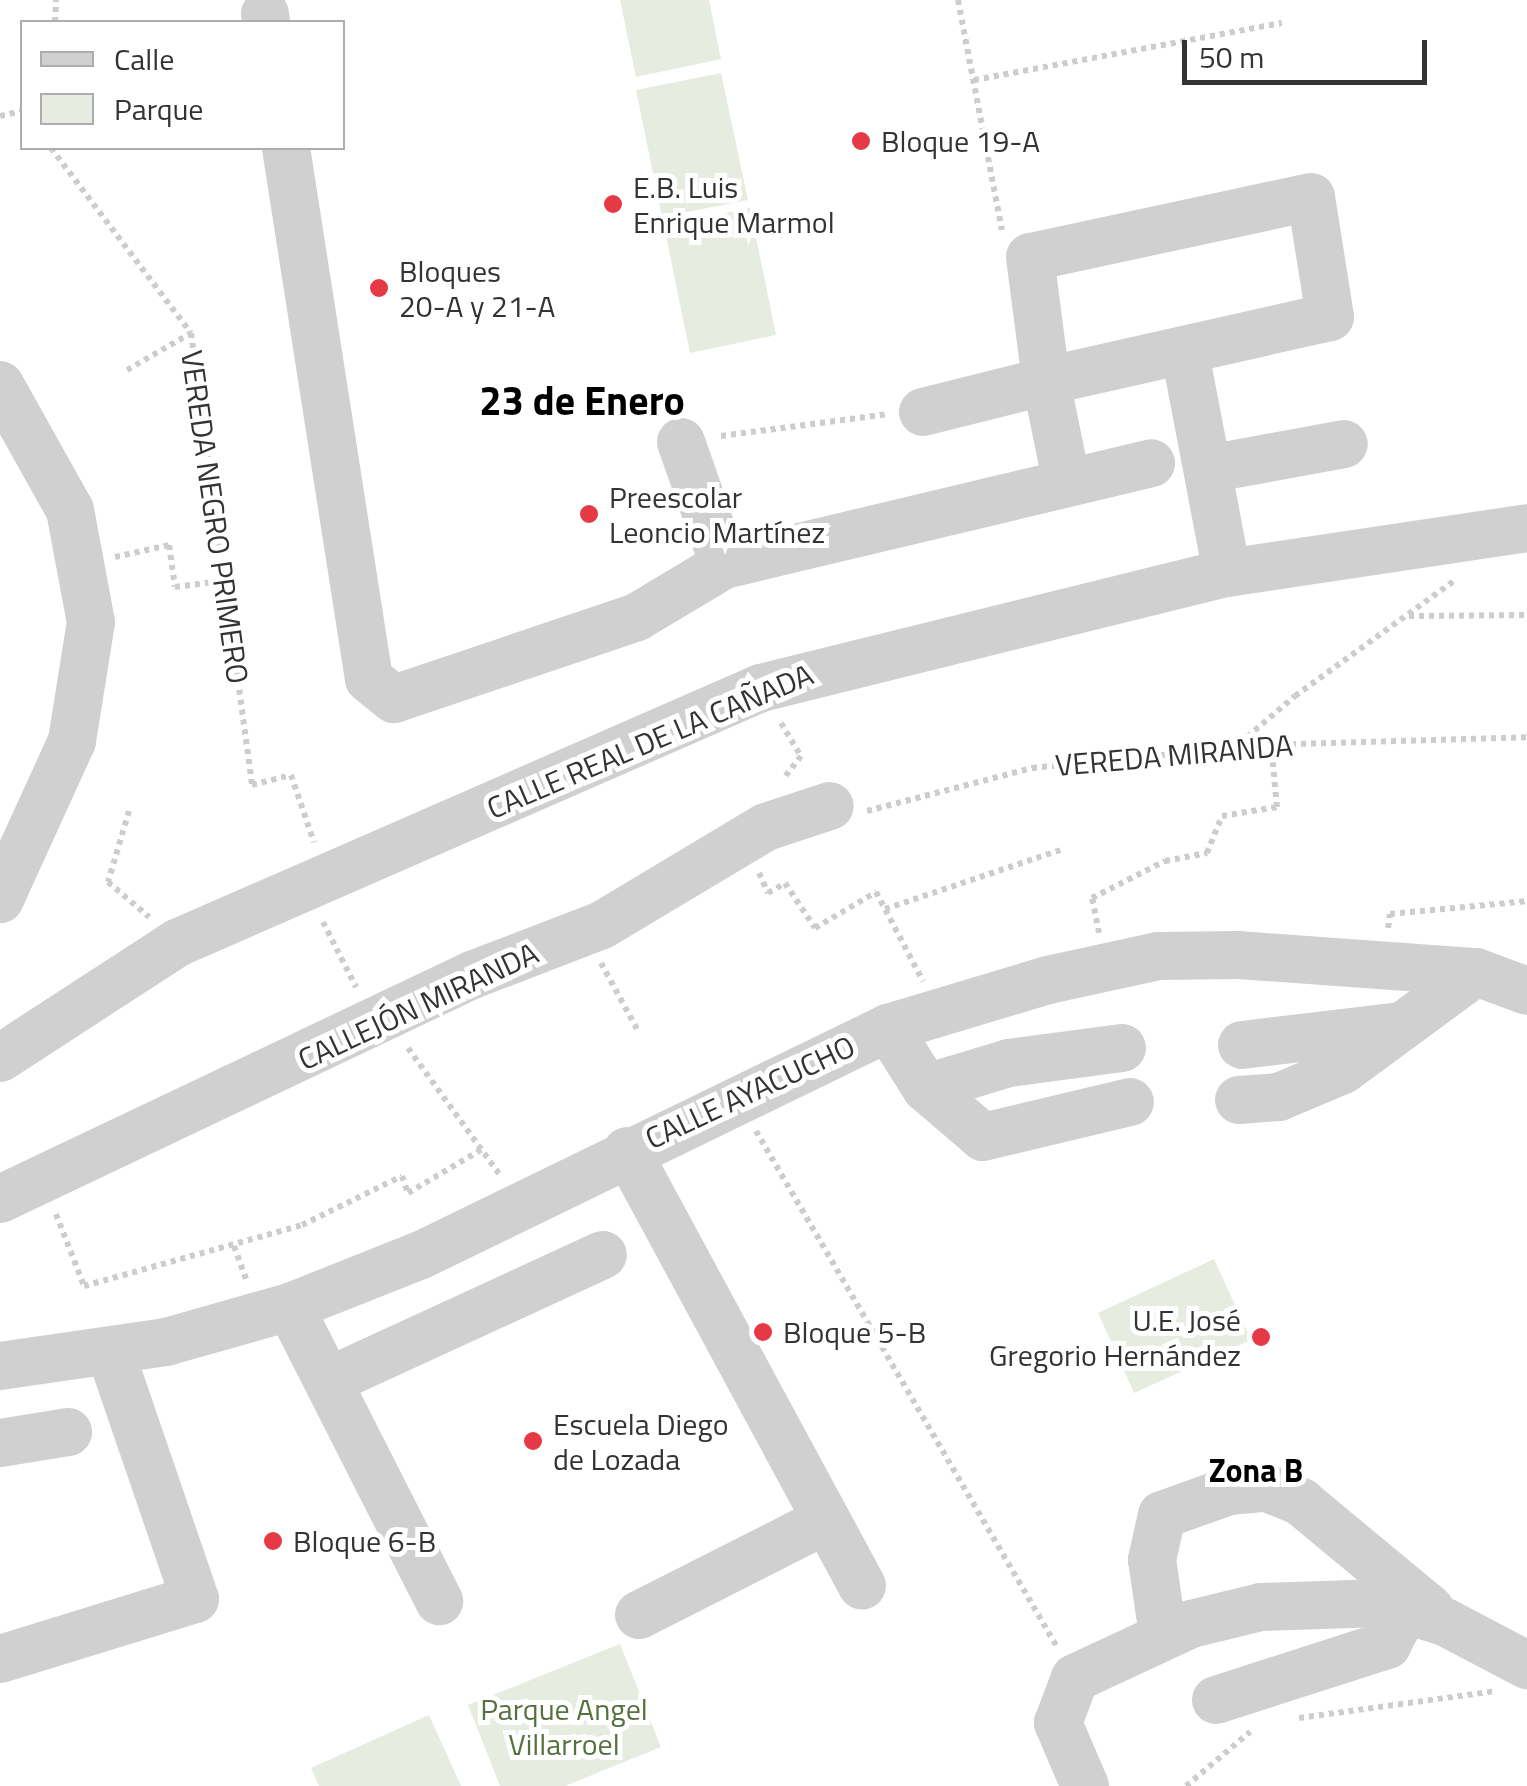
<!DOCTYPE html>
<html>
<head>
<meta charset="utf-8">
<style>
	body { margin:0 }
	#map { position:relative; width:1527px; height:1786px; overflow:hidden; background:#fff; font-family:"Titillium Web",sans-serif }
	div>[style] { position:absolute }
	.green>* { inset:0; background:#e6ecdf }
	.path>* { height:6px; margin-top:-3px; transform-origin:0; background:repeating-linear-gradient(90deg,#cdcdcd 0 5px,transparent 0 10px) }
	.minor>* { height:48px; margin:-24px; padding:0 24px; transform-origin:24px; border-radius:24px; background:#d0d0d0 }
	.dots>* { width:28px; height:28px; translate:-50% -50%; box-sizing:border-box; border:5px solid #fff; border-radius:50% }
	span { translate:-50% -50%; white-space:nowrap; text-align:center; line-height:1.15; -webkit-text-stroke:10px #fff; paint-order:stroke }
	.poi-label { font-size:30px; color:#333 }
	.left { translate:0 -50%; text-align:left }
	.right { translate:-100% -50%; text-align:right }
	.street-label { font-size:30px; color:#333 }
	.park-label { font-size:30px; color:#56703f }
	.neighbourhood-label { font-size:32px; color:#000; font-weight:700 }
	.district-label { font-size:40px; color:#000; font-weight:700 }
	.legend { position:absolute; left:20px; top:20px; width:325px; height:130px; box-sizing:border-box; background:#fff; border:2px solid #adadad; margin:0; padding:12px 18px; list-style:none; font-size:30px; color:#333 }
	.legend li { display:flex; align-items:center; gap:20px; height:50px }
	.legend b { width:50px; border:2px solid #adadad }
	.scale { position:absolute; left:1182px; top:40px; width:245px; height:45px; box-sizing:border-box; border:5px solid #333; border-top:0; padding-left:12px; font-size:30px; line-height:35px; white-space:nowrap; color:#333; -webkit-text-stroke:8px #fff; paint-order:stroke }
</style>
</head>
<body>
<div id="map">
	<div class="green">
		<div style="clip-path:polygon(620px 0,709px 0,721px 59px,636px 77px)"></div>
		<div style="clip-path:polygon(721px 73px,748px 200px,662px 217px,636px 90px)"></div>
		<div style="clip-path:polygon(750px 208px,776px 335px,690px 353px,664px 226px)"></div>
		<div style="clip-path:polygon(1214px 1259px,1251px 1340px,1134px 1393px,1098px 1313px)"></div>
		<div style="clip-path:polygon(620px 1644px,661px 1747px,565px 1786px,500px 1786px,468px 1705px)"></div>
		<div style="clip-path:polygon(429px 1715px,461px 1786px,319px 1786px,311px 1768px)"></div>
	</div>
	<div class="path">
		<div style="left:958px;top:0;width:234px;rotate:79.2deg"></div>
		<div style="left:55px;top:22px;width:22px;rotate:-87deg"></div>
		<div style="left:974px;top:80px;width:313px;rotate:-10.5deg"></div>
		<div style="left:0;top:116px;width:23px;rotate:-13deg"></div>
		<div style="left:51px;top:148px;width:232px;rotate:52.9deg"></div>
		<div style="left:191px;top:333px;width:456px;rotate:82.3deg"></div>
		<div style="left:252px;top:785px;width:40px;rotate:-14.4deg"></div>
		<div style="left:291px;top:775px;width:71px;rotate:71.1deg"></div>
		<div style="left:127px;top:370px;width:74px;rotate:-30deg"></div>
		<div style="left:721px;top:436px;width:167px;rotate:-7.5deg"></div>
		<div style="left:115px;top:557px;width:55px;rotate:-12.5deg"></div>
		<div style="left:169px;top:545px;width:42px;rotate:81.9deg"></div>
		<div style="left:175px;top:587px;width:46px;rotate:-7.4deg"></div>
		<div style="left:1409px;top:616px;width:118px;rotate:-0.5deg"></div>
		<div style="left:781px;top:723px;width:39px;rotate:59deg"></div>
		<div style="left:801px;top:756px;width:29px;rotate:128deg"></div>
		<div style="left:1248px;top:747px;width:10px;rotate:-96deg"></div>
		<div style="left:1247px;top:737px;width:63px;rotate:-40.5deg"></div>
		<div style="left:1295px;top:696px;width:198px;rotate:-35.9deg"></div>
		<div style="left:129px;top:811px;width:74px;rotate:106.5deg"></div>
		<div style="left:108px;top:882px;width:54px;rotate:40.5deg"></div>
		<div style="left:867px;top:811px;width:171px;rotate:-14.6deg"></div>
		<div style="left:1032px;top:768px;width:230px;rotate:-5.7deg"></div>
		<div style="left:1261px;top:745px;width:266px;rotate:-1.7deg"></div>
		<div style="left:759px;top:873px;width:22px;rotate:66deg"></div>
		<div style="left:768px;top:893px;width:20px;rotate:-30deg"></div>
		<div style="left:785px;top:883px;width:54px;rotate:56.3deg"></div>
		<div style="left:815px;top:928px;width:71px;rotate:-30.5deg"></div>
		<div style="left:876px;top:892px;width:101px;rotate:62.2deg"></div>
		<div style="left:885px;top:909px;width:185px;rotate:-18.6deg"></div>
		<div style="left:323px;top:922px;width:73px;rotate:63.1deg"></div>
		<div style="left:1388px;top:928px;width:14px;rotate:-82deg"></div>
		<div style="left:1390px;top:914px;width:138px;rotate:-5.4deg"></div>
		<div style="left:1099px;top:933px;width:36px;rotate:-101deg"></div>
		<div style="left:1092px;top:898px;width:82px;rotate:-26.9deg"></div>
		<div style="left:1165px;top:861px;width:43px;rotate:-10.8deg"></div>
		<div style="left:1207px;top:853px;width:40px;rotate:-68deg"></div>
		<div style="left:1222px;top:816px;width:56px;rotate:-9.3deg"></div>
		<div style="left:1277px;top:807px;width:63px;rotate:-95.4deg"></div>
		<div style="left:601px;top:963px;width:75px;rotate:61.4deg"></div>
		<div style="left:408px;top:1048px;width:157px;rotate:54.1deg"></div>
		<div style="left:756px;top:1131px;width:597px;rotate:59.74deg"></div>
		<div style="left:56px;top:1214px;width:77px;rotate:68.7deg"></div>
		<div style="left:84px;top:1286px;width:226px;rotate:-15.6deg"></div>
		<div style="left:302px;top:1225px;width:111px;rotate:-26.1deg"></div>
		<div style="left:402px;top:1176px;width:18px;rotate:71deg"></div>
		<div style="left:408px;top:1193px;width:88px;rotate:-30.6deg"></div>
		<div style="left:234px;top:1246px;width:38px;rotate:70deg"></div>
		<div style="left:1299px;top:1718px;width:198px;rotate:-7.8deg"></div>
		<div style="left:1186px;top:1786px;width:84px;rotate:-40.2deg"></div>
	</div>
	<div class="minor">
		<div style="left:265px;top:14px;width:8px;rotate:83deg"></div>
		<div style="left:286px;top:148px;width:537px;rotate:81.12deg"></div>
		<div style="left:369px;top:679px;width:32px;rotate:39deg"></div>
		<div style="left:394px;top:699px;width:256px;rotate:-18.6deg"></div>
		<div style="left:637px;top:617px;width:101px;rotate:-30.9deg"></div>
		<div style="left:724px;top:565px;width:439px;rotate:-13.4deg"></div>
		<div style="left:1185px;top:353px;width:224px;rotate:79.2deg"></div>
		<div style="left:0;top:385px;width:143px;rotate:60.8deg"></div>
		<div style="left:70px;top:510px;width:114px;rotate:79.4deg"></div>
		<div style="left:91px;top:622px;width:121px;rotate:99.1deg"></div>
		<div style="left:72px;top:741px;width:174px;rotate:114.5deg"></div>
		<div style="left:923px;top:412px;width:127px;rotate:-14.1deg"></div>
		<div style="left:1046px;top:381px;width:291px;rotate:-12.7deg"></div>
		<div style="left:1330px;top:317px;width:121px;rotate:-99deg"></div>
		<div style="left:1311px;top:197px;width:287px;rotate:167.9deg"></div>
		<div style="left:1030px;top:257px;width:125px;rotate:82.6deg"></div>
		<div style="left:1046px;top:381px;width:100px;rotate:78.5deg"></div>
		<div style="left:681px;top:442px;width:130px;rotate:70.7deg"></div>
		<div style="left:1208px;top:469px;width:138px;rotate:-10.4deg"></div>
		<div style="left:888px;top:1028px;width:71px;rotate:57.7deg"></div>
		<div style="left:926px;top:1088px;width:75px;rotate:40.7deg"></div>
		<div style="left:983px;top:1137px;width:151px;rotate:-13.4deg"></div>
		<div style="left:1242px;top:1045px;width:160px;rotate:-6.8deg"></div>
		<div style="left:0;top:1058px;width:211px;rotate:-33deg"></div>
		<div style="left:177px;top:943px;width:637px;rotate:-23.59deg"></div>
		<div style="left:761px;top:688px;width:480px;rotate:-13.9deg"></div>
		<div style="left:1227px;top:573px;width:303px;rotate:-8.5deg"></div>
		<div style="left:926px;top:1088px;width:87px;rotate:-16.8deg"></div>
		<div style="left:1009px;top:1063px;width:114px;rotate:-7.6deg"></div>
		<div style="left:1239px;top:1100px;width:40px;rotate:-4.3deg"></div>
		<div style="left:1279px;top:1097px;width:69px;rotate:-22.9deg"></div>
		<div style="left:1343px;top:1070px;width:165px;rotate:-36.4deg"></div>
		<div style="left:627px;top:1151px;width:494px;rotate:61.6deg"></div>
		<div style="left:0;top:1199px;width:522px;rotate:-25.39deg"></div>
		<div style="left:472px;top:975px;width:139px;rotate:-21deg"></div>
		<div style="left:602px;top:925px;width:191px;rotate:-30.9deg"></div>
		<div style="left:766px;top:827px;width:67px;rotate:-18.2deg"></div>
		<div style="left:290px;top:1307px;width:330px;rotate:63.1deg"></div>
		<div style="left:0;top:1366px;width:168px;rotate:-8.2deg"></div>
		<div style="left:166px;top:1342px;width:129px;rotate:-15.8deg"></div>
		<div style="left:290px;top:1307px;width:141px;rotate:-21.7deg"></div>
		<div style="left:421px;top:1255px;width:519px;rotate:-25.92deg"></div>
		<div style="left:888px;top:1028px;width:167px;rotate:-16.7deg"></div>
		<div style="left:1048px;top:980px;width:113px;rotate:-12.3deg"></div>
		<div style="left:1158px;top:956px;width:80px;rotate:-0.7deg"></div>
		<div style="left:1238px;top:955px;width:239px;rotate:4.1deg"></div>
		<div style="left:1476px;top:972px;width:54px;rotate:20.4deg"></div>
		<div style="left:333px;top:1379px;width:297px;rotate:-24.7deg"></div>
		<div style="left:0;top:1443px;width:69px;rotate:-9.2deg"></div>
		<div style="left:639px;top:1615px;width:210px;rotate:-26.9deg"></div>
		<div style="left:1163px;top:1635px;width:76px;rotate:-98.3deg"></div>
		<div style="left:1152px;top:1560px;width:46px;rotate:-77.5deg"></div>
		<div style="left:1162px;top:1515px;width:71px;rotate:-19.7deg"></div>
		<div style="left:1229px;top:1491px;width:38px;rotate:-5deg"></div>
		<div style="left:1267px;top:1488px;width:37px;rotate:22deg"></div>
		<div style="left:1301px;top:1502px;width:168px;rotate:39.7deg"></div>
		<div style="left:0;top:1659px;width:204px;rotate:-17.1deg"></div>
		<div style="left:195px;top:1599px;width:262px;rotate:-108.9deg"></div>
		<div style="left:1216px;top:1700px;width:180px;rotate:-17.8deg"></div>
		<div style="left:1387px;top:1645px;width:42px;rotate:-62.8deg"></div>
		<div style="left:1085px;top:1786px;width:69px;rotate:-113.2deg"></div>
		<div style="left:1058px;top:1723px;width:48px;rotate:-69.3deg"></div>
		<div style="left:1075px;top:1678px;width:128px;rotate:-25deg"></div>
		<div style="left:1191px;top:1624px;width:72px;rotate:-13.7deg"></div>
		<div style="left:1261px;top:1607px;width:121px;rotate:-1.9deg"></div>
		<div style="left:1382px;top:1603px;width:66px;rotate:16.8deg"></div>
		<div style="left:1445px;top:1622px;width:93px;rotate:27.7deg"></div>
	</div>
	<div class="dots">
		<div style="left:861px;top:141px;background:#e63946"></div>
		<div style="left:613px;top:204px;background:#e63946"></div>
		<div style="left:379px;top:288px;background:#e63946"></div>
		<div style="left:589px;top:514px;background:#e63946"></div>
		<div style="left:763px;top:1332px;background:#e63946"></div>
		<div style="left:1261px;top:1337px;background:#e63946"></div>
		<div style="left:533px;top:1441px;background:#e63946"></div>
		<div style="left:273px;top:1541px;background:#e63946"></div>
	</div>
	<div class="poi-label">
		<span class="left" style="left:881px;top:141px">Bloque 19-A</span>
		<span class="left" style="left:633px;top:204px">E.B. Luis<br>Enrique Marmol</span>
		<span class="left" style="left:399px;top:288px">Bloques<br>20-A y 21-A</span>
		<span class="left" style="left:609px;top:514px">Preescolar<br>Leoncio Martínez</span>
		<span class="right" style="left:1241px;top:1337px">U.E. José<br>Gregorio Hernández</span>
		<span class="left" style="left:783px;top:1332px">Bloque 5-B</span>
		<span class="left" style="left:553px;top:1441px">Escuela Diego<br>de Lozada</span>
		<span class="left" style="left:293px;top:1541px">Bloque 6-B</span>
	</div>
	<div class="street-label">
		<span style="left:215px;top:517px;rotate:82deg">VEREDA NEGRO PRIMERO</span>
		<span style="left:650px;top:741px;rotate:-23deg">CALLE REAL DE LA CAÑADA</span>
		<span style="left:1174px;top:755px;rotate:-5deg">VEREDA MIRANDA</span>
		<span style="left:418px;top:1006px;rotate:-25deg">CALLEJÓN MIRANDA</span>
		<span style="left:750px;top:1092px;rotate:-25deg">CALLE AYACUCHO</span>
	</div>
	<div class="park-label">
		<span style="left:564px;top:1726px">Parque Angel<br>Villarroel</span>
	</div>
	<div class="neighbourhood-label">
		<span style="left:1256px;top:1470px">Zona B</span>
	</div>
	<div class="district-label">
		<span style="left:582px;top:401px">23 de Enero</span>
	</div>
	<ul class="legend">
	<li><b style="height:12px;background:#d0d0d0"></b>Calle</li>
	<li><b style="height:28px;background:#e6ecdf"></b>Parque</li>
	</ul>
	<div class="scale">50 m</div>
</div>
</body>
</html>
